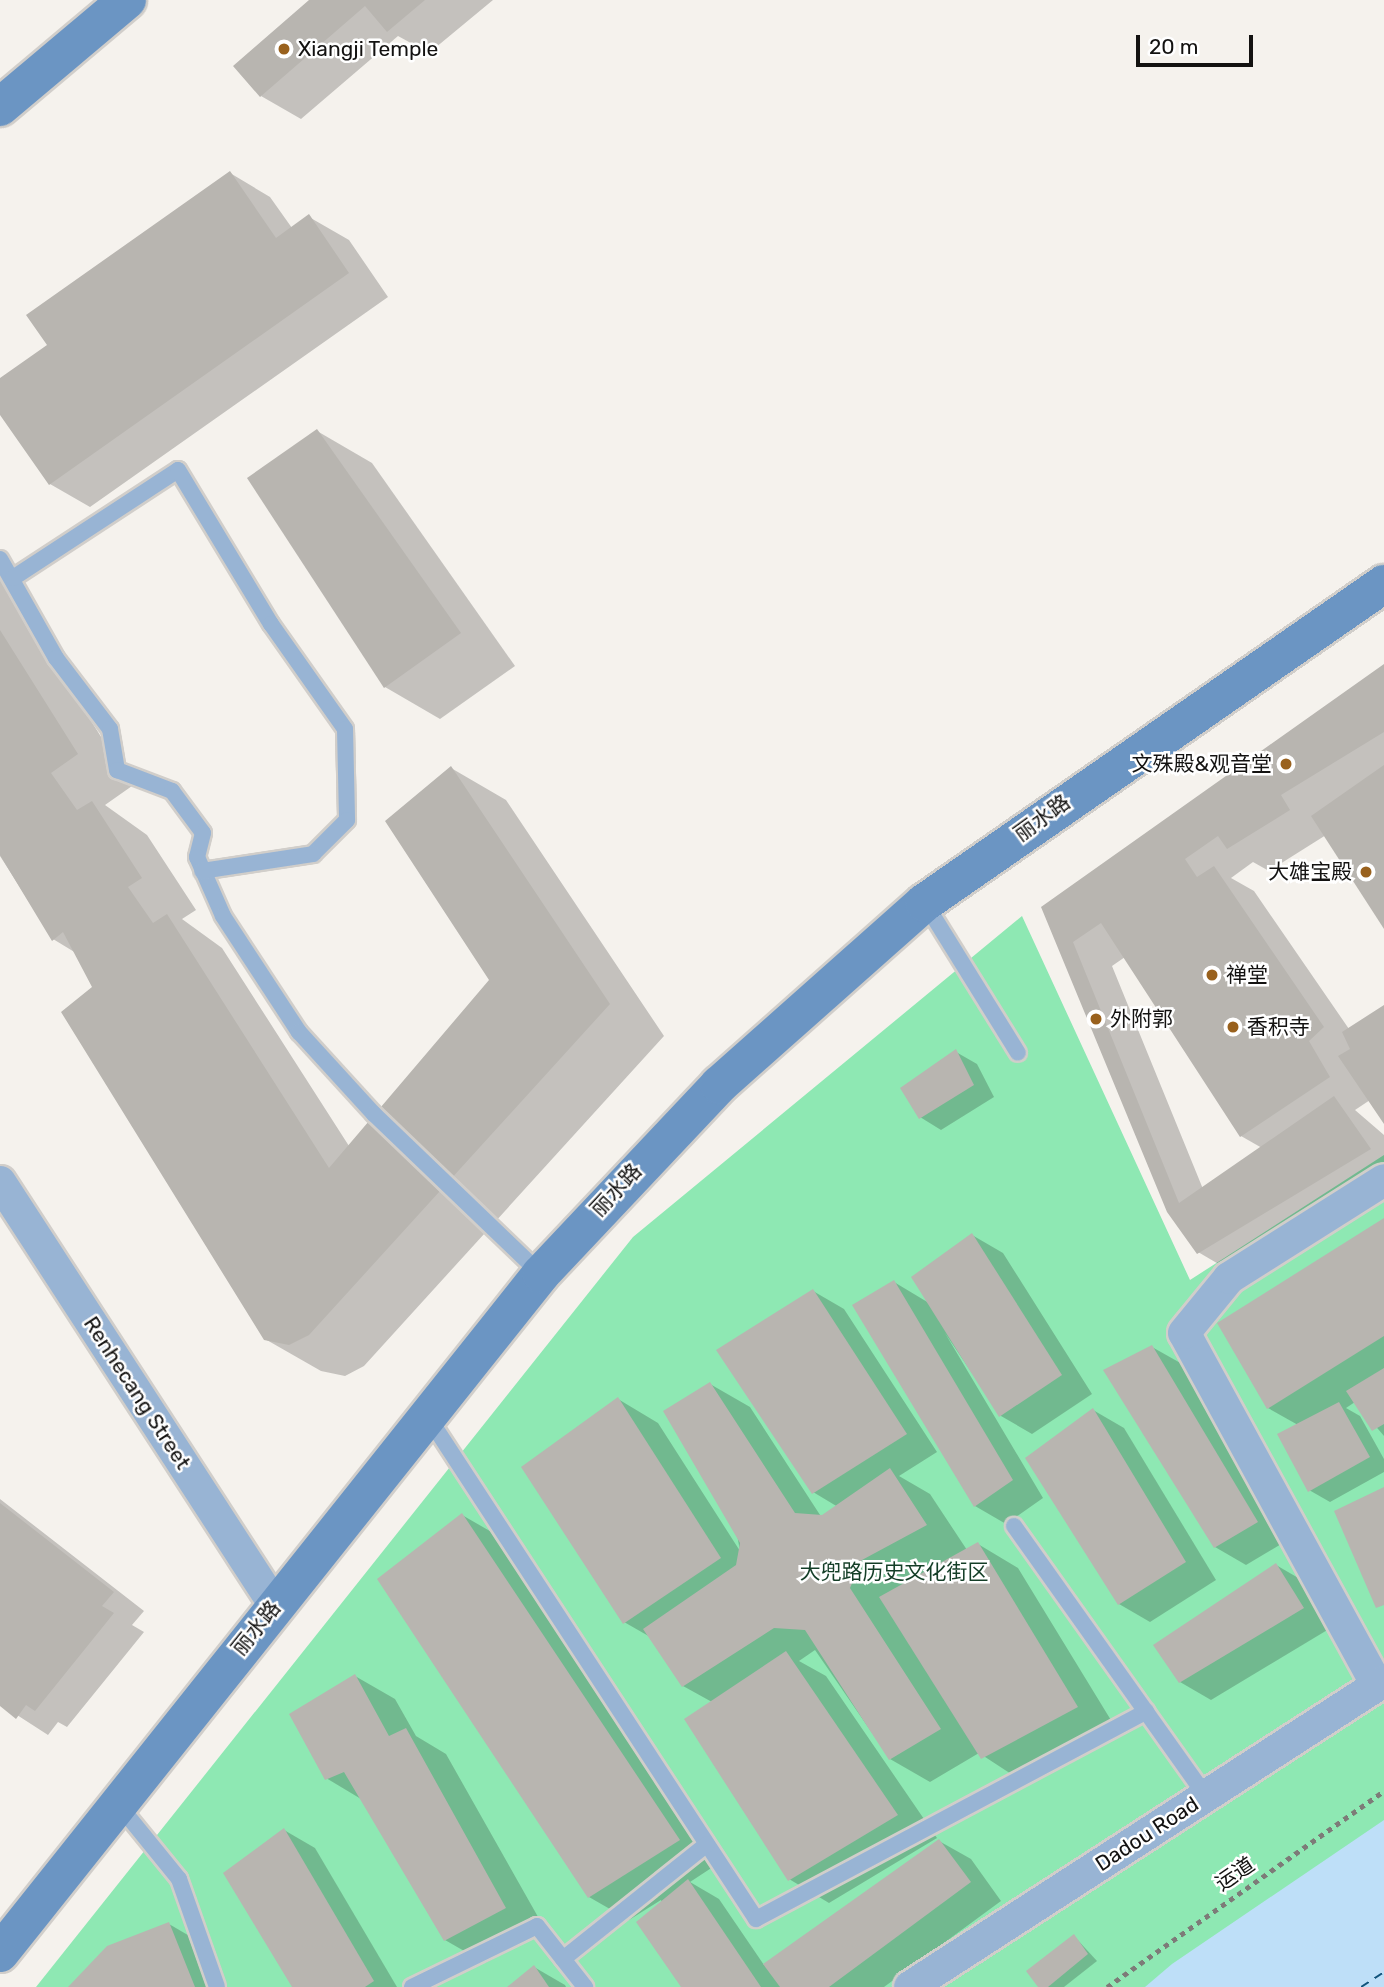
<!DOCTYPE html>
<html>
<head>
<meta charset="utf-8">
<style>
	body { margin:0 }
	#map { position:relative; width:1384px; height:1987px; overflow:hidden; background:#f5f2ed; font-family:Rubik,"Noto Sans SC",sans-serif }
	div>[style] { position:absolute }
	.green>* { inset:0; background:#8ee8b3 }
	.water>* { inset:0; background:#bedff8 }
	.shadow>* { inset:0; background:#0003 }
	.ferry>* { height:2px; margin-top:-1px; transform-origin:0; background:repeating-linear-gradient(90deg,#11537b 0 9px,transparent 0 16px) }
	.building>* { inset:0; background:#b8b5b0 }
	.path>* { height:4.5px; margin-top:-2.25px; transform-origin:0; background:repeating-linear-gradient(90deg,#7d7b78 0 5px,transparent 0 10px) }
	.roads { filter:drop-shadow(2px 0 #d1ceca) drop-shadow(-2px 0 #d1ceca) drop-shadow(0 2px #d1ceca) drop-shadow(0 -2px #d1ceca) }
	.lane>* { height:16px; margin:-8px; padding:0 8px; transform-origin:8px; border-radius:8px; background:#98b4d4 }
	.street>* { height:32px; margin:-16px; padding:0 16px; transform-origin:16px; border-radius:16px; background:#98b4d4 }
	.secondary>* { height:38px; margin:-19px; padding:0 19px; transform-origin:19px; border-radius:19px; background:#6b95c3 }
	.dots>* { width:19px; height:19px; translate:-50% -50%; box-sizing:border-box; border:4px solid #fff; border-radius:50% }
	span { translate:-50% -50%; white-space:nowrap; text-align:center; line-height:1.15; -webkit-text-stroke:5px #fff; paint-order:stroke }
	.poi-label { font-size:21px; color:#131211 }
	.left { translate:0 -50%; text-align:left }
	.right { translate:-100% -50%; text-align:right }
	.street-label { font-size:21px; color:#131211 }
	.park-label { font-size:21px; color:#143e27 }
	.scale { position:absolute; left:1136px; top:35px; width:117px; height:32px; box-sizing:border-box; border:4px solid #131211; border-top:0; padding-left:9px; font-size:21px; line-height:24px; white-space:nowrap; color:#131211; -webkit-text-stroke:5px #fff; paint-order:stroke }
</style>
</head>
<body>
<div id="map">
	<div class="green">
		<div style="clip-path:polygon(1022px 916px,1190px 1280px,1384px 1155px,1384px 1846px,1174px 1987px,36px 1987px,633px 1237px)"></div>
	</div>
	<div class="water">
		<div style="clip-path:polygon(1384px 1820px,1384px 1987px,1145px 1987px,1172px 1964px)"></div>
	</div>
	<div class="shadow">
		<div style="clip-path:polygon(311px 0,493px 0,429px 53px,398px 36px,301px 119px,261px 96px)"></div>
		<div style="clip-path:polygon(230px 173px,270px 197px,292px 228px,309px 217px,349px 240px,388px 297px,90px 507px,50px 484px,0 412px,0 380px,50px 346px)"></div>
		<div style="clip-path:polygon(317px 431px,372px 463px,515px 666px,440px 719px,385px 687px)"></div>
		<div style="clip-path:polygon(0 576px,132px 786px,105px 805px,147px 835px,196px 910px,182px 919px,222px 948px,349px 1146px,491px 980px,451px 768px,506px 800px,664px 1036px,364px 1366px,345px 1376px,321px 1371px,265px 1339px,76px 953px,53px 939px,0 856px)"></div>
		<div style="clip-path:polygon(evenodd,1384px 668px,1384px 926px,1326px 835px,1269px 871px,1253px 862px,1231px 878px,1254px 891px,1349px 1029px,1384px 1007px,1384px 1121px,1370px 1100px,1355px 1110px,1384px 1135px,1384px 1188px,1239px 1276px,1198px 1252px,1043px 908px,1384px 668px,1125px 957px,1241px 1136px,1262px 1148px,1203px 1189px,1112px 966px,1125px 957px)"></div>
		<div style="clip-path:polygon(956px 1052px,977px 1064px,994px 1097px,941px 1130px,920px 1117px)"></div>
		<div style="clip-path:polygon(1384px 1220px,1384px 1436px,1355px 1402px,1346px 1408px,1360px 1416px,1384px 1459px,1384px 1472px,1330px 1502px,1309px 1490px,1298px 1425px,1268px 1408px)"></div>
		<div style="clip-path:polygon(972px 1235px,1003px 1253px,1092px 1394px,1032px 1434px,1001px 1416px,945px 1333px,1043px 1498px,1006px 1524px,975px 1506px,894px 1282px,929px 1303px)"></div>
		<div style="clip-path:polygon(813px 1291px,844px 1309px,937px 1452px,899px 1476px,930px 1494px,967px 1550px,978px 1544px,1018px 1568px,1117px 1730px,1022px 1781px,979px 1753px,930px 1782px,890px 1759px,815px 1650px,799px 1661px,826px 1676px,937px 1838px,829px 1903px,789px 1879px,712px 1702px,683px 1686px,652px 1638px,624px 1622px,618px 1399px,658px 1423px,740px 1551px,710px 1384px,750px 1407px,822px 1518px,838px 1507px,813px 1492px)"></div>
		<div style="clip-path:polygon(1152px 1347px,1184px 1365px,1288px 1540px,1246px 1565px,1215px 1547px)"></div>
		<div style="clip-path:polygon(1093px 1410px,1124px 1428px,1216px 1580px,1150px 1622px,1119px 1604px)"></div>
		<div style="clip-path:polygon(0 1499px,144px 1611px,132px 1625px,144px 1632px,67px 1727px,58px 1722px,48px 1735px,0 1704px)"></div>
		<div style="clip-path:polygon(462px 1515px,502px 1538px,719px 1863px,690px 1882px,719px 1899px,764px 1965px,939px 1841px,971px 1859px,1001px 1901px,884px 1987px,683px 1987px,661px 1900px,629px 1920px,589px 1897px)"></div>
		<div style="clip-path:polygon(1276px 1565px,1307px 1583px,1334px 1626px,1211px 1700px,1180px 1682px)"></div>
		<div style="clip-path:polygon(355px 1676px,395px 1699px,416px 1736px,446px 1754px,546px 1931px,485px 1963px,445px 1940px,361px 1799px,326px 1778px)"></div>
		<div style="clip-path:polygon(284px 1830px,315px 1848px,397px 1987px,294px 1987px)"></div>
		<div style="clip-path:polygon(169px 1924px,210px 1948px,225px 1987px,71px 1987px)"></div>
		<div style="clip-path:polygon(1074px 1936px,1097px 1961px,1064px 1987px,1040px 1987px)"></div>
		<div style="clip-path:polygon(534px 1967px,565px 1985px,566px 1987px,510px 1987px)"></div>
	</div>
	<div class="ferry">
		<div style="left:1361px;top:1987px;width:27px;rotate:-33deg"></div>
	</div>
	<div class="building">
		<div style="clip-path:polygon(309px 0,425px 0,387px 32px,365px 6px,260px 97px,233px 66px)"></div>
		<div style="clip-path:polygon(230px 171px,276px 238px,309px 214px,349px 273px,49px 485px,0 415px,0 378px,47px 345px,26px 315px)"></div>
		<div style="clip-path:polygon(317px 429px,461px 633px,384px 688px,247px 478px)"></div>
		<div style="clip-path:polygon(0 630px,78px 754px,51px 773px,77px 810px,92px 801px,142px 878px,128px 887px,153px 923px,167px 914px,329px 1168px,489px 980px,385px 821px,451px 766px,610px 1004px,309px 1335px,289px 1345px,264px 1340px,61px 1012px,92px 987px,63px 932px,52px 941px,0 855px)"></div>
		<div style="clip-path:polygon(1384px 664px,1384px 732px,1281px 795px,1290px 810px,1227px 849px,1218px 836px,1185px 859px,1197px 877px,1214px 866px,1324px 1027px,1309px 1041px,1330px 1077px,1240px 1137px,1101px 923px,1073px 942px,1179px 1203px,1334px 1096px,1371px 1149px,1197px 1254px,1167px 1212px,1041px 907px)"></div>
		<div style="clip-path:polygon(1384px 765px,1384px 929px,1311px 816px)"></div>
		<div style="clip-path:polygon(1384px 1005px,1384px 1124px,1338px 1056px,1350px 1049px,1342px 1032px)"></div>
		<div style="clip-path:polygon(956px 1049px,974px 1085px,919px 1119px,900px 1088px)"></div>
		<div style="clip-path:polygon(1384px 1218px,1384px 1336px,1267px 1409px,1217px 1323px)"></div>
		<div style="clip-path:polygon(972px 1233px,1062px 1375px,999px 1417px,911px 1277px)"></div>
		<div style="clip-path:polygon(894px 1280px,1013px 1480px,974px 1507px,852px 1305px)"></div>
		<div style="clip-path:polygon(813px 1289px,907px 1434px,812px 1494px,716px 1350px)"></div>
		<div style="clip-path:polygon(1152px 1345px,1258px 1522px,1214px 1548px,1103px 1370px)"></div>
		<div style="clip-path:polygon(1384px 1368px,1384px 1424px,1372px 1431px,1346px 1391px)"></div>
		<div style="clip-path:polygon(710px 1382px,795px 1513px,822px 1515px,890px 1468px,927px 1525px,862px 1560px,850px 1588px,941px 1729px,889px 1760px,805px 1630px,774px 1628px,682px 1687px,643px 1629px,736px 1565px,740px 1543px,663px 1411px)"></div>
		<div style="clip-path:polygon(618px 1397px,721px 1558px,623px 1624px,521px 1467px)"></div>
		<div style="clip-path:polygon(1339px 1402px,1370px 1457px,1308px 1492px,1277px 1434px)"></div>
		<div style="clip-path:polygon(1093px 1408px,1186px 1562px,1118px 1605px,1025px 1458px)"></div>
		<div style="clip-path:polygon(1384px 1487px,1384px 1605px,1376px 1608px,1334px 1511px)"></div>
		<div style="clip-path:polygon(0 1503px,114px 1592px,102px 1606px,114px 1613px,35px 1711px,26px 1705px,16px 1719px,0 1706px)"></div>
		<div style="clip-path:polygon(462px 1513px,680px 1840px,588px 1898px,377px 1579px)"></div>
		<div style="clip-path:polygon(978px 1542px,1078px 1707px,981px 1759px,879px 1597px)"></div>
		<div style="clip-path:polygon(1276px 1563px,1304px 1608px,1179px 1683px,1153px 1645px)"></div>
		<div style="clip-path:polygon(786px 1651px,898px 1815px,788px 1881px,684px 1719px)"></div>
		<div style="clip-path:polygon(355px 1674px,389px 1736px,406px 1728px,506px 1908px,444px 1941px,344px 1772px,325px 1780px,289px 1714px)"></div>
		<div style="clip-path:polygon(284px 1828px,374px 1981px,365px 1987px,292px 1987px,223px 1873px)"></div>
		<div style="clip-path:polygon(939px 1839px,971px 1882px,829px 1987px,780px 1987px,763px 1964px)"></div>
		<div style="clip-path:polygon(688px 1879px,761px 1987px,681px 1987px,636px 1922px)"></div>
		<div style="clip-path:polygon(169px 1922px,195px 1987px,68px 1987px,107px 1946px)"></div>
		<div style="clip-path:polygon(1074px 1934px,1088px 1954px,1048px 1987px,1038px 1987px,1026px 1971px)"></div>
		<div style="clip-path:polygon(534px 1965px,549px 1987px,507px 1987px)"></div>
	</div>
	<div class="path">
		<div style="left:1107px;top:1987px;width:339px;rotate:-35.3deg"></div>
	</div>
	<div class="roads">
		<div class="lane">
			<div style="left:0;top:559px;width:114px;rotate:60.5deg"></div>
			<div style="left:56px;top:658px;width:89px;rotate:52.7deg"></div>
			<div style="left:110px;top:729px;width:42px;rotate:80.3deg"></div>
			<div style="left:117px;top:770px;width:59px;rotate:20.9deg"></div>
			<div style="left:172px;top:791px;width:52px;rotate:53.6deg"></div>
			<div style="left:203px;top:833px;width:25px;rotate:104deg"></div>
			<div style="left:197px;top:857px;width:64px;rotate:66.2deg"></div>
			<div style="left:223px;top:916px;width:139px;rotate:56.8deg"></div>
			<div style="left:299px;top:1032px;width:111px;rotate:47.6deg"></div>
			<div style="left:374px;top:1114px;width:231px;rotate:43.8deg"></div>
			<div style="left:13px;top:578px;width:197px;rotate:-33.2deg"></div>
			<div style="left:178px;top:470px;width:180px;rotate:58.9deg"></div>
			<div style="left:271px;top:624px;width:128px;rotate:54.8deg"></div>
			<div style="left:345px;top:729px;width:91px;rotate:88.7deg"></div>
			<div style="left:347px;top:820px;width:48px;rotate:135deg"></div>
			<div style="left:313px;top:854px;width:112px;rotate:171.3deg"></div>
			<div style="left:925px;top:903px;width:176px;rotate:58.2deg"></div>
			<div style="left:430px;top:1420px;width:596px;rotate:56.84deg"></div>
			<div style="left:756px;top:1919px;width:442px;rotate:-28deg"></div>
			<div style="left:1014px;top:1526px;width:331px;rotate:54.6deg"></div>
			<div style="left:118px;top:1804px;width:97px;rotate:50.9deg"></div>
			<div style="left:179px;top:1879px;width:114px;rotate:70.6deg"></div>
			<div style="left:563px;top:1959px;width:184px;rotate:-38.6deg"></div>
			<div style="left:412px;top:1987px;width:139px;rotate:-26deg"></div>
			<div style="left:537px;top:1926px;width:78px;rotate:51.8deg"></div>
		</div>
		<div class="street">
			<div style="left:0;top:1182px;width:503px;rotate:57deg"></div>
			<div style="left:1377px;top:1685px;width:401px;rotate:-118.7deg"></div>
			<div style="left:1184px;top:1333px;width:71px;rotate:-50.7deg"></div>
			<div style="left:1229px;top:1278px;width:183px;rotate:-32.3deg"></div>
			<div style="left:910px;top:1987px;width:564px;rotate:-32.85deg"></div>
		</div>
		<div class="secondary">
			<div style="left:0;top:107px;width:166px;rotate:-40.1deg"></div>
			<div style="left:0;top:1953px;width:868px;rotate:-51.45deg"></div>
			<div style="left:541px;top:1274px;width:260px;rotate:-46.7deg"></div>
			<div style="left:719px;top:1085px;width:274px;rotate:-41.6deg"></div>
			<div style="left:924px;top:903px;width:560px;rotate:-34.74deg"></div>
		</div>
	</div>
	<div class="dots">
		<div style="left:284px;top:49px;background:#99611d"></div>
		<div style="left:1286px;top:764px;background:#99611d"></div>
		<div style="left:1366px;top:872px;background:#99611d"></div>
		<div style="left:1212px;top:975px;background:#99611d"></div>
		<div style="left:1096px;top:1019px;background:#99611d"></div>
		<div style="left:1233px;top:1027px;background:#99611d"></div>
	</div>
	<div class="poi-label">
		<span class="left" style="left:298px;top:49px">Xiangji Temple</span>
		<span class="right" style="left:1272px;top:764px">文殊殿&amp;观音堂</span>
		<span class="right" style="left:1352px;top:872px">大雄宝殿</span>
		<span class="left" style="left:1226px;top:975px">禅堂</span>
		<span class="left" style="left:1110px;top:1019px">外附郭</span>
		<span class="left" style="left:1247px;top:1027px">香积寺</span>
	</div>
	<div class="street-label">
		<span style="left:1042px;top:818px;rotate:-36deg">丽水路</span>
		<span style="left:616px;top:1190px;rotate:-47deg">丽水路</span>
		<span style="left:137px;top:1393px;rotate:57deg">Renhecang Street</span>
		<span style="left:256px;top:1628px;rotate:-51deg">丽水路</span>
		<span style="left:1147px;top:1834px;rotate:-33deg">Dadou Road</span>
		<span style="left:1235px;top:1874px;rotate:-34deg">运道</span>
	</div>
	<div class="park-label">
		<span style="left:894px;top:1572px">大兜路历史文化街区</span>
	</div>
	<div class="scale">20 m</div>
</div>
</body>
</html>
